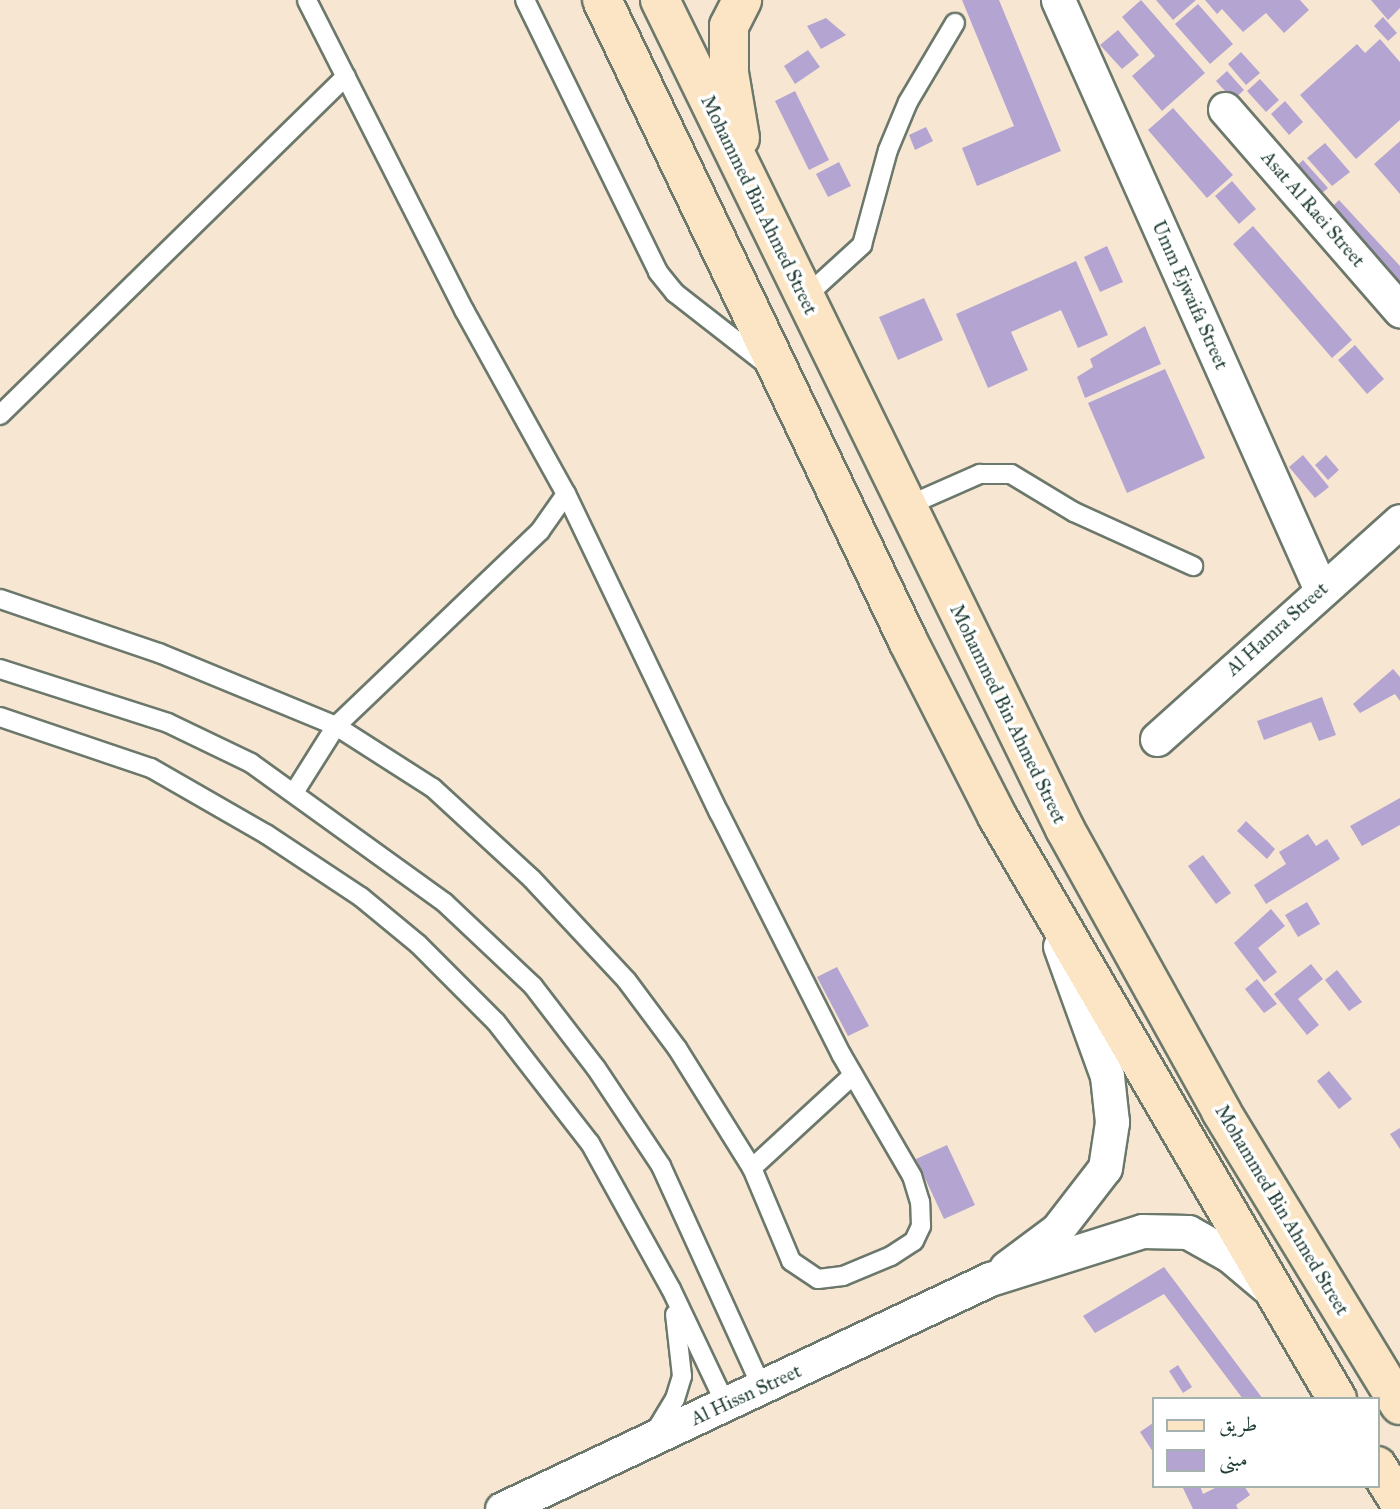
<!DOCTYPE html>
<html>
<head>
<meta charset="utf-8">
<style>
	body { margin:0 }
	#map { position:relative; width:1400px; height:1509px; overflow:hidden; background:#f7e7d2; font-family:"IM FELL Great Primer",Amiri,serif }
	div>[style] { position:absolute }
	.building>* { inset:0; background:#b4a4d1 }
	.roads { filter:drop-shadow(2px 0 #6b786b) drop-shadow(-2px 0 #6b786b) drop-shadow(0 2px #6b786b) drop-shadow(0 -2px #6b786b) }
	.lane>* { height:18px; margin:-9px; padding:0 9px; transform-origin:9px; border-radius:9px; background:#fff }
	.street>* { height:33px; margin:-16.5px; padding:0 16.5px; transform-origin:16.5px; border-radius:16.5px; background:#fff }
	.secondary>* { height:38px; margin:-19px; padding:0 19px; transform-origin:19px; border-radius:19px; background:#fce5c4 }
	span { translate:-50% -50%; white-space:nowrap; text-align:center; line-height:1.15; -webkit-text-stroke:7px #fff; paint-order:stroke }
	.street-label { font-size:19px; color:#1f3d34 }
	.legend { position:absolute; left:1152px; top:1397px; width:228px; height:91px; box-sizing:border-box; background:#fff; border:2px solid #a5b1ae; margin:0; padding:9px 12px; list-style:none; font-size:21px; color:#1f3d34 }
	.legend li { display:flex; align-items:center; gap:14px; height:35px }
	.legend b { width:35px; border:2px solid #a5b1ae }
</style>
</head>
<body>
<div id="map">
	<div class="building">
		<div style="clip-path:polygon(962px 0,999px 0,1061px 151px,977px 186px,962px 148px,1014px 126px)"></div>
		<div style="clip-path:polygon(1141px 0,1205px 73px,1162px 111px,1132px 76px,1155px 56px,1122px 17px)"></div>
		<div style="clip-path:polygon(1156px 0,1196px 0,1173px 20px)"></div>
		<div style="clip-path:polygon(1205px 0,1300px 0,1309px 10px,1284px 33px,1266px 13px,1243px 32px,1222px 9px,1217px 14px)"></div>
		<div style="clip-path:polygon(1371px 0,1400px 0,1400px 8px,1388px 20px)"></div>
		<div style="clip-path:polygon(1198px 4px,1233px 44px,1210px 64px,1175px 24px)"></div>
		<div style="clip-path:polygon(1383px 17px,1397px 33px,1388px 41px,1374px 26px)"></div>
		<div style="clip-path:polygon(826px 18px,846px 35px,821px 49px,807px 26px)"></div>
		<div style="clip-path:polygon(1118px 30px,1139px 55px,1122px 69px,1100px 45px)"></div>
		<div style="clip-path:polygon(1380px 39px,1400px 62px,1400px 120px,1356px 159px,1300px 95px,1357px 44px,1365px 53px)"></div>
		<div style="clip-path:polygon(808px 50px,820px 67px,795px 84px,784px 66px)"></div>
		<div style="clip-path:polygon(1241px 52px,1260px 73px,1246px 85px,1228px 64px)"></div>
		<div style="clip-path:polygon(1227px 71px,1244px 90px,1233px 100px,1216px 81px)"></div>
		<div style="clip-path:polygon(1260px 79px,1279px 100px,1266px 112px,1247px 91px)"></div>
		<div style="clip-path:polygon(795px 91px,829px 160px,809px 170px,775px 101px)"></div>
		<div style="clip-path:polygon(1285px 101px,1303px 122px,1289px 135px,1271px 114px)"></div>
		<div style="clip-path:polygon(1173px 108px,1233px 175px,1207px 198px,1148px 130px)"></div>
		<div style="clip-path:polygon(926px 127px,933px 141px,915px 150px,909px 135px)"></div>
		<div style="clip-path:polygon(1400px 141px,1400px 194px,1374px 164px)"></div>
		<div style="clip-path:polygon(1325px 143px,1350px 172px,1332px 186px,1307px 158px)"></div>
		<div style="clip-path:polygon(1303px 160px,1328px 188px,1315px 199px,1291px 171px)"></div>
		<div style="clip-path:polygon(839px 162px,851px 186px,828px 197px,816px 174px)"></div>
		<div style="clip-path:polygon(1232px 181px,1256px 209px,1239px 224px,1215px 196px)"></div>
		<div style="clip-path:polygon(1339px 200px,1400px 266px,1400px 293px,1326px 213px)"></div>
		<div style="clip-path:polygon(1253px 226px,1352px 340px,1332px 358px,1233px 244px)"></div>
		<div style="clip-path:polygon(1107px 246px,1123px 282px,1100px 292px,1084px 257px)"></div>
		<div style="clip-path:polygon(1076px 261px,1108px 335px,1078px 348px,1061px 310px,1011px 332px,1028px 370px,988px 388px,956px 314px)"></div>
		<div style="clip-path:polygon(924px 298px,943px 340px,898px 360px,879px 317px)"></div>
		<div style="clip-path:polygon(1145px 326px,1161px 364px,1085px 398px,1077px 377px,1093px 367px,1090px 359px)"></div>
		<div style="clip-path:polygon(1355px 345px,1384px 379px,1367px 394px,1338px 360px)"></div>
		<div style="clip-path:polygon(1165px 369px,1205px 458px,1127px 493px,1088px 403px)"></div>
		<div style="clip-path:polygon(1303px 455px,1329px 487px,1315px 498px,1289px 467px)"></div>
		<div style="clip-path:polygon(1326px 455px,1339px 470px,1328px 480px,1315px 465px)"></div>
		<div style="clip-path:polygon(1393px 669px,1400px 677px,1400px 701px,1395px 694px,1360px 713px,1353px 704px)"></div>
		<div style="clip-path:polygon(1322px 697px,1336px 735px,1319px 741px,1311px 722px,1264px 740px,1257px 721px)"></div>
		<div style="clip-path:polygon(1400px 798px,1400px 825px,1362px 846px,1350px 826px)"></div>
		<div style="clip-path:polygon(1246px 821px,1275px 849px,1267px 859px,1237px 831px)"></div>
		<div style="clip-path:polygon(1308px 834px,1316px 846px,1327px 839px,1340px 859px,1266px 904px,1254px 885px,1286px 864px,1279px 852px)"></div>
		<div style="clip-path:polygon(1203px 855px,1231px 893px,1216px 904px,1188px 866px)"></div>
		<div style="clip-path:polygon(1307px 902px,1320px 924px,1298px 937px,1285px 915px)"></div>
		<div style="clip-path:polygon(1271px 909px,1285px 926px,1258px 948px,1277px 972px,1264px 982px,1234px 943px)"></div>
		<div style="clip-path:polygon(1311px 964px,1323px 979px,1298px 999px,1319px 1025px,1307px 1035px,1274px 994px)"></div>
		<div style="clip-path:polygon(837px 967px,869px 1026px,848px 1036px,817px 977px)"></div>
		<div style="clip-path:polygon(1337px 970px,1362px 1002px,1349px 1011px,1325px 980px)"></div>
		<div style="clip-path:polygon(1257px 979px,1277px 1004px,1264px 1013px,1245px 989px)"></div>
		<div style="clip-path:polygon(1329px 1071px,1352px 1099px,1339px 1109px,1317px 1081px)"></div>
		<div style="clip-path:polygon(1400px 1128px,1400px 1149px,1390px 1134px)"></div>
		<div style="clip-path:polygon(947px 1145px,975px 1205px,944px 1219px,916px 1159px)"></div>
		<div style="clip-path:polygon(1164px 1267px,1263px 1399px,1243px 1399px,1164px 1294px,1095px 1333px,1083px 1316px)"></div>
		<div style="clip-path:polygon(1178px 1365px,1192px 1387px,1183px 1393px,1169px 1371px)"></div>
		<div style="clip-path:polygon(1153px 1423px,1153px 1452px,1140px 1432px)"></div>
		<div style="clip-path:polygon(1182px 1486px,1200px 1486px,1203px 1494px,1219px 1486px,1244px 1486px,1250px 1495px,1236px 1505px,1238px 1509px,1193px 1509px)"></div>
	</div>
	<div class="roads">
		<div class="lane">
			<div style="left:525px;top:0;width:303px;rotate:63.9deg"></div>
			<div style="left:658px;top:272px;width:27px;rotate:51deg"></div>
			<div style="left:675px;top:293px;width:114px;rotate:37.9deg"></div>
			<div style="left:804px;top:298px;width:79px;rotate:-42.4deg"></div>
			<div style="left:862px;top:245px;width:98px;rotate:-74.7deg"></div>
			<div style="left:888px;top:150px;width:52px;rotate:-67.4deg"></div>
			<div style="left:908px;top:102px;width:92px;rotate:-59.3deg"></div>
			<div style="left:0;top:415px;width:484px;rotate:-44.4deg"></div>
			<div style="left:907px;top:506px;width:80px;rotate:-23.7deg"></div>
			<div style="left:980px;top:474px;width:31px"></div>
			<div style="left:1011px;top:474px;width:74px;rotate:31.1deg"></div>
			<div style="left:1074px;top:512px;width:131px;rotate:24.4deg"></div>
			<div style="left:0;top:599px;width:168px;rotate:18.8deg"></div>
			<div style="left:159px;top:653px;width:191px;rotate:22.4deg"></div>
			<div style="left:336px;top:726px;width:115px;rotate:32.6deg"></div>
			<div style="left:433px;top:788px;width:134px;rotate:42.6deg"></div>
			<div style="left:532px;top:879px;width:139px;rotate:47deg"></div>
			<div style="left:627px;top:981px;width:84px;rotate:53.3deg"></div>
			<div style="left:677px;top:1048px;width:142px;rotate:58deg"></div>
			<div style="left:752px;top:1168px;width:101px;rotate:67.2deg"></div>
			<div style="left:791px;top:1261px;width:32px;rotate:34deg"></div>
			<div style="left:818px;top:1279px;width:25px;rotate:-7deg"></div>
			<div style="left:843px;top:1276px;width:52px;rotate:-22.6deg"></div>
			<div style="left:891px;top:1256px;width:27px;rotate:-33deg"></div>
			<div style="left:914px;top:1241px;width:17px;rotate:-65deg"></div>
			<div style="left:921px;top:1226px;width:24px;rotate:-92deg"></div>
			<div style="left:920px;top:1202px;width:27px;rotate:-107deg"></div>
			<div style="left:912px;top:1176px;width:141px;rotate:-120.2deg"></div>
			<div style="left:841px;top:1054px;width:270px;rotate:-116.8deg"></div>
			<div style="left:719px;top:813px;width:354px;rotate:-115.6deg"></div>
			<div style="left:566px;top:494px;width:210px;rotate:-119deg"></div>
			<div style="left:464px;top:310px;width:347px;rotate:-116.9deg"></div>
			<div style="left:0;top:669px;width:176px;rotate:17.8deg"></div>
			<div style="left:168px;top:723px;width:92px;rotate:25.7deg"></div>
			<div style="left:251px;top:763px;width:239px;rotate:35.8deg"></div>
			<div style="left:445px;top:903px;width:121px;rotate:43.3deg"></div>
			<div style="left:533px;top:986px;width:103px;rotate:52.5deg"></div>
			<div style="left:596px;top:1068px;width:118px;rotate:56.4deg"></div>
			<div style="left:661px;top:1166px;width:244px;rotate:65.5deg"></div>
			<div style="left:0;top:717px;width:159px;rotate:18.7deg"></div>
			<div style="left:151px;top:768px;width:133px;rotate:29.9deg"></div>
			<div style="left:266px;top:834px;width:114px;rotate:33.6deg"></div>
			<div style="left:361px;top:897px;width:74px;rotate:39.5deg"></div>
			<div style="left:418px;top:944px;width:110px;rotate:45deg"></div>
			<div style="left:496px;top:1022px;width:153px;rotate:52.2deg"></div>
			<div style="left:590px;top:1143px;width:167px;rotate:61deg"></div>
			<div style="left:671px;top:1289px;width:128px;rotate:64.6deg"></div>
			<div style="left:295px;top:791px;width:77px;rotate:-57.8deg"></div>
			<div style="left:336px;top:726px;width:282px;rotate:-43.7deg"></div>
			<div style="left:540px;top:531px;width:45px;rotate:-54.9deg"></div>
			<div style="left:752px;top:1168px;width:137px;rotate:-42.6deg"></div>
			<div style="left:655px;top:1432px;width:39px;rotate:-59deg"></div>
			<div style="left:675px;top:1399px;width:24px;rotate:-73deg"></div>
			<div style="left:682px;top:1376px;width:62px;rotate:-96.4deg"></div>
		</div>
		<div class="street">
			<div style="left:1058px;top:0;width:646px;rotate:65.97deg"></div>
			<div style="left:1225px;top:109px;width:267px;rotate:49deg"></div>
			<div style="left:1157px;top:739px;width:326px;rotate:-41.9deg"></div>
			<div style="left:1006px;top:1268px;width:64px;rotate:-36.7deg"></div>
			<div style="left:1057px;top:1230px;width:78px;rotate:-52.3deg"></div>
			<div style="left:1105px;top:1168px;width:47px;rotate:-81.3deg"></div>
			<div style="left:1112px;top:1122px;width:46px;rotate:-96.2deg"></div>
			<div style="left:1107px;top:1076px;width:138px;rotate:-109.9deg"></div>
			<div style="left:502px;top:1509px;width:539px;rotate:-25.24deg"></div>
			<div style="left:990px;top:1279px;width:159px;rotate:-17.5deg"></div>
			<div style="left:1142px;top:1231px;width:46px;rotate:1.2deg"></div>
			<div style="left:1188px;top:1232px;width:47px;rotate:29.3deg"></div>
			<div style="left:1229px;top:1255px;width:50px;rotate:40.1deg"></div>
		</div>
		<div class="secondary">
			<div style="left:602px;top:0;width:710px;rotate:64.48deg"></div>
			<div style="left:908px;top:641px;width:196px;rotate:63deg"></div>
			<div style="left:997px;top:816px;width:675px;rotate:59.75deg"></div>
			<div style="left:660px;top:0;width:923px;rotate:63.96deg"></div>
			<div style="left:1065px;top:829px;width:322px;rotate:61deg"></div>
			<div style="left:1221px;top:1111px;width:344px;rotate:58.7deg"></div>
			<div style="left:740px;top:138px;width:66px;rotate:-99.6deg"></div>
			<div style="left:729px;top:73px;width:47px;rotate:-90deg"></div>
			<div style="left:729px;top:26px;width:29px;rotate:-63deg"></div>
			<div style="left:1377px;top:1466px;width:44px;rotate:58.1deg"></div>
		</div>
	</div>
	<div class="street-label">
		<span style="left:759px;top:205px;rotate:64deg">Mohammed Bin Ahmed Street</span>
		<span style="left:1313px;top:209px;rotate:49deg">Asat Al Raei Street</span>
		<span style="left:1190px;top:295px;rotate:66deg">Umm Ejwaifa Street</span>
		<span style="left:1277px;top:629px;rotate:-42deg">Al Hamra Street</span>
		<span style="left:1008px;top:714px;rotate:64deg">Mohammed Bin Ahmed Street</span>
		<span style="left:1282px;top:1210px;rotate:59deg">Mohammed Bin Ahmed Street</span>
		<span style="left:746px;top:1395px;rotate:-25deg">Al Hissn Street</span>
	</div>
	<ul class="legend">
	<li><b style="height:9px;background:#fce5c4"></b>طريق</li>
	<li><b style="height:19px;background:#b4a4d1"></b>مبنى</li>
	</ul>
</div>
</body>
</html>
